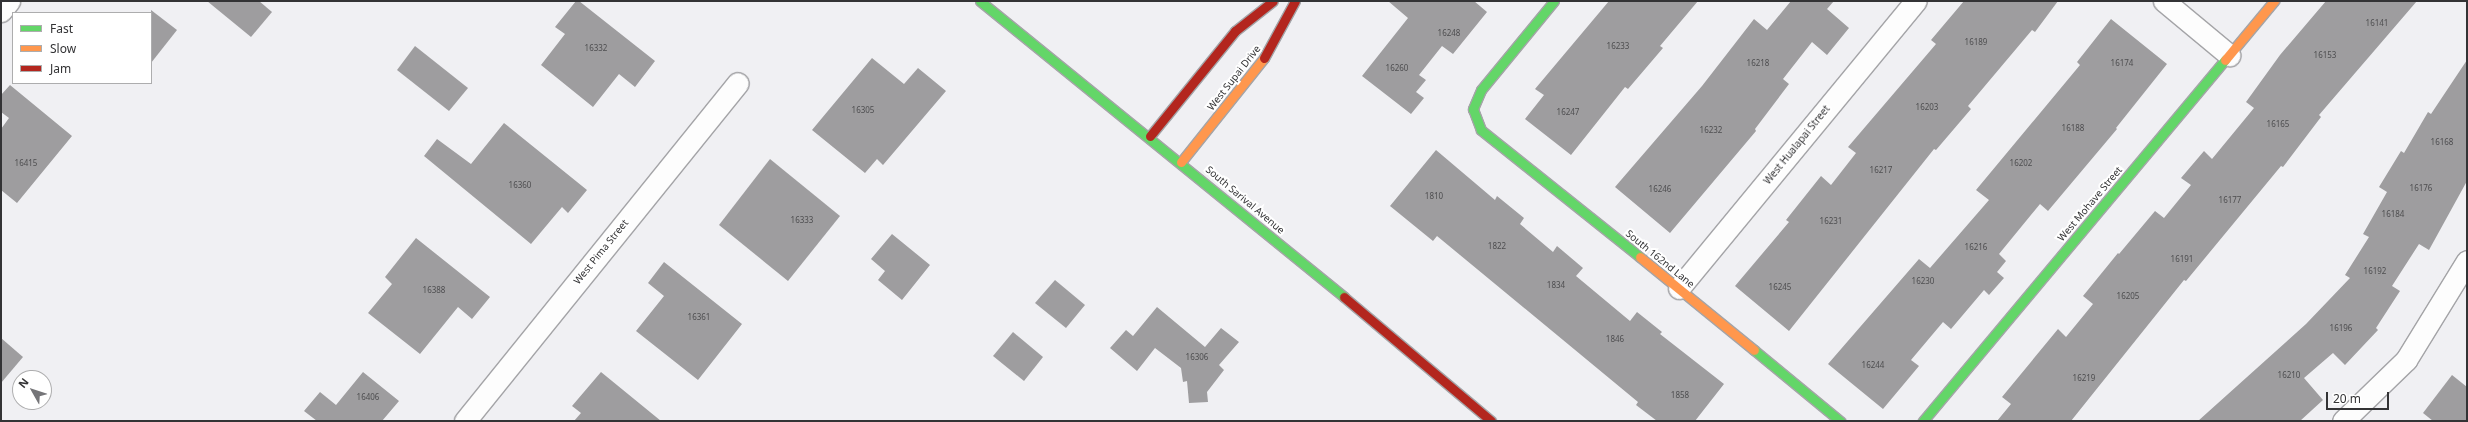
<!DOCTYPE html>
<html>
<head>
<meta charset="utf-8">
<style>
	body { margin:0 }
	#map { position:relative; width:2468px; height:422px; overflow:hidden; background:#f0f0f3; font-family:"Noto Sans",sans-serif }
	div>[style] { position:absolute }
	.building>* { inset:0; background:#9e9d9f }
	.roads { filter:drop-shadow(1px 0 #a4a4a7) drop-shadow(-1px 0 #a4a4a7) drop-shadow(0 1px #a4a4a7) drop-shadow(0 -1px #a4a4a7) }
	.street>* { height:21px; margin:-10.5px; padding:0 10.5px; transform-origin:10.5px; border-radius:10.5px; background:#fdfdfd }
	.fast>* { height:9px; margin:-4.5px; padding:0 4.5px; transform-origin:4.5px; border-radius:4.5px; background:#63d668 }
	.slow>* { height:9px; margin:-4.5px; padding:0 4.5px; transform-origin:4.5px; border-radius:4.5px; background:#ff974d }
	.jam>* { height:9px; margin:-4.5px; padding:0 4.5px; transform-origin:4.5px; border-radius:4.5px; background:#b3261e }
	span { translate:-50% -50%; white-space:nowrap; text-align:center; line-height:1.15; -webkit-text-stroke:4px #fff; paint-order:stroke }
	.number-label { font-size:8px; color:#4e4e50 }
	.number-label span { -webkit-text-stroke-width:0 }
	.street-label { font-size:10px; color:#333335 }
	.frame { position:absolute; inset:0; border:2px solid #333335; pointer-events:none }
	.legend { position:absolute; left:12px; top:12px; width:140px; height:72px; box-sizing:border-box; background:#fff; border:1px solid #adadae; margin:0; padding:5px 7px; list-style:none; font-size:12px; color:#333335 }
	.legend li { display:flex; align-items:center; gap:8px; height:20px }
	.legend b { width:20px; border:1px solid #adadae }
	.north { position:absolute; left:12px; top:370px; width:40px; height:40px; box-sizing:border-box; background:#fff; border:1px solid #adadae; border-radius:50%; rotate:309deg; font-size:11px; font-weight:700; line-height:16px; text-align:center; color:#333335 }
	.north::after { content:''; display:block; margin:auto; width:14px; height:18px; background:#757578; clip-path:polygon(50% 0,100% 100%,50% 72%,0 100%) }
	.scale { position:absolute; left:2326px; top:392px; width:63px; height:18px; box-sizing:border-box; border:2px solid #333335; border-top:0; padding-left:5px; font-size:12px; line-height:14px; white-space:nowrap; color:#333335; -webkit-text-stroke:3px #fff; paint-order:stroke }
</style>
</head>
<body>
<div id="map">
	<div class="building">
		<div style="clip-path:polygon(207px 1px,259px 1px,272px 12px,251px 37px)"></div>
		<div style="clip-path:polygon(576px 1px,579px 1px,655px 61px,635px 87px,619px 74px,593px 107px,541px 65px,565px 34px,555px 27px)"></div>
		<div style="clip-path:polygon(1388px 1px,1474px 1px,1487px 12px,1453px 54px,1442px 46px,1419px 75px,1426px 80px,1416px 92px,1424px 98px,1411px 114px,1362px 76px,1408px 18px)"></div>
		<div style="clip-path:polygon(1609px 1px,1698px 1px,1660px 46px,1663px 48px,1628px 89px,1625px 87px,1571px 155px,1525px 119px,1544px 95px,1535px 89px)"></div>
		<div style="clip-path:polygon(1791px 1px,1834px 1px,1827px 9px,1849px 28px,1827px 55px,1812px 42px,1783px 79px,1789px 84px,1755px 129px,1756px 131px,1670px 233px,1615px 187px,1702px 86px,1754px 19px,1767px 30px)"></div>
		<div style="clip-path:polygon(1964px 1px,2058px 1px,2035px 32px,2032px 30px,1968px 106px,1971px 109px,1936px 150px,1934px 149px,1789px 331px,1735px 286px,1789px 222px,1786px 220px,1821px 176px,1831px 185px,1856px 153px,1848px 147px,1936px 44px,1931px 40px)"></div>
		<div style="clip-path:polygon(2326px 1px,2417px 1px,2319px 115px,2321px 117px,2283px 167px,2281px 166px,2186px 281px,2184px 280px,2071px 421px,1997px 421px,2011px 404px,2002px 397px,2058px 329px,2066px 337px,2093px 304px,2083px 296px,2118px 253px,2119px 254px,2155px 211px,2164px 218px,2191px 185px,2181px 178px,2204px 151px,2212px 159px,2254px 108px,2246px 102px,2280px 55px)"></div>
		<div style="clip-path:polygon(151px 10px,177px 30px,151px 63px)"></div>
		<div style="clip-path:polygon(2111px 19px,2167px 64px,2116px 128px,2117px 129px,2048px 211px,2040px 204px,1999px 254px,2006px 261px,1997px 272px,2004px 278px,1989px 295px,1984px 290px,1951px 329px,1943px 322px,1911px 360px,1919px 366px,1883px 409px,1828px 364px,1919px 259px,1930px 268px,1989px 200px,1976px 190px,2080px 65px,2077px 62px)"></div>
		<div style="clip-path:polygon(415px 46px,468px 88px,449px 111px,397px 70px)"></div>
		<div style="clip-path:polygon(872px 58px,904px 84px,918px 68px,946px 91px,883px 165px,877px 159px,865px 173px,812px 130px)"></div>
		<div style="clip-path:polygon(2467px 60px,2467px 181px,2429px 250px,2419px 244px,2392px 286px,2400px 291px,2376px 328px,2378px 330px,2345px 365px,2333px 353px,2304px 378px,2323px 400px,2300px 421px,2198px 421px,2306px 324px,2350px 278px,2345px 275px,2369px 237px,2363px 234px,2387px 192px,2379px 187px,2401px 151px,2404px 153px,2428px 112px,2431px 114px)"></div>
		<div style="clip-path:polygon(10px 85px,72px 136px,17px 203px,1px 190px,1px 129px,9px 118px,1px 112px,1px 95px)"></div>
		<div style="clip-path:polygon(504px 123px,587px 190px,568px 213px,562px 207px,531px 244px,424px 156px,437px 139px,471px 164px)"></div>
		<div style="clip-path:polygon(1436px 150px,1495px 200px,1497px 196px,1524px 218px,1520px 224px,1553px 252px,1557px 246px,1583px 268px,1576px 276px,1630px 321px,1637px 312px,1662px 332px,1660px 334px,1724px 384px,1695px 421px,1657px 421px,1636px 405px,1638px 402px,1437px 236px,1433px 241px,1390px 206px)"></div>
		<div style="clip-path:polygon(770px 159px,840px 216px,788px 281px,719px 225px)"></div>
		<div style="clip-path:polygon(892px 234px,930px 265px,902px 300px,878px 280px,885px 271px,871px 259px)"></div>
		<div style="clip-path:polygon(416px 238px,490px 297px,472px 319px,458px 307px,420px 354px,368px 313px,392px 284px,385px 277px)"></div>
		<div style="clip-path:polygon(664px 262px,742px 324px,698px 380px,636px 331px,664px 296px,648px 283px)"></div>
		<div style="clip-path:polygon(1055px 280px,1085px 305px,1066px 328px,1035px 303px)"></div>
		<div style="clip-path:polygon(1157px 307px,1205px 347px,1221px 328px,1239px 342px,1219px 365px,1224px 370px,1207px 392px,1208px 402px,1189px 403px,1187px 381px,1183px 382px,1181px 368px,1155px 348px,1137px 371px,1110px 348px,1126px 330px,1133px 336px)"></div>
		<div style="clip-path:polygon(1013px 332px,1043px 357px,1024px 381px,993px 356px)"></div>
		<div style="clip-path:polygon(1px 338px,23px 357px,1px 383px)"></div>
		<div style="clip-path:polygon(363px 372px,399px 401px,382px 421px,317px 421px,304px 411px,320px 392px,336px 405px)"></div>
		<div style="clip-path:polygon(601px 372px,661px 421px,574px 421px,581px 413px,572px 406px)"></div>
		<div style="clip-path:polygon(2452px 375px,2467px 387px,2467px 421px,2433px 421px,2423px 413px)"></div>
	</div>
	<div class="roads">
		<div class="street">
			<div style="left:2164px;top:1px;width:85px;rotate:39.7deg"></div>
			<div style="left:1px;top:11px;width:13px;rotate:-51deg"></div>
			<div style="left:1679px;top:288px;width:372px;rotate:-50.5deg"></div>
			<div style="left:465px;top:421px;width:434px;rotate:-51.1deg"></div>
			<div style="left:2343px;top:421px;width:88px;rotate:-44.1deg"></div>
			<div style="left:2406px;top:360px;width:116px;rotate:-58.4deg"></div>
		</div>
		<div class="fast">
			<div style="left:980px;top:1px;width:469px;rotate:39.1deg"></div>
			<div style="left:1554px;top:1px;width:115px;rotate:129.4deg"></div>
			<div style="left:1481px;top:90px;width:21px;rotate:113deg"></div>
			<div style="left:1473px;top:109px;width:22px;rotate:69deg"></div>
			<div style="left:1481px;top:130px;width:203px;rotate:38.6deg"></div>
			<div style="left:1754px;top:350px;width:112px;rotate:39.5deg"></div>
			<div style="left:1923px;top:421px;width:471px;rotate:-50.1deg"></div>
		</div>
		<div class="slow">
			<div style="left:2225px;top:60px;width:77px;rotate:-50.3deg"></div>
			<div style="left:1181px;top:162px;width:133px;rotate:-51.4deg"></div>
			<div style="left:1640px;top:257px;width:147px;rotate:39.2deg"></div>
		</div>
		<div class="jam">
			<div style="left:1264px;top:58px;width:65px;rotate:-61.5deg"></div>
			<div style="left:1150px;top:136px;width:135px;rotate:-51deg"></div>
			<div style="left:1235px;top:31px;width:48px;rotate:-38.3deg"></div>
			<div style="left:1344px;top:297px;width:192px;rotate:40.1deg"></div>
		</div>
	</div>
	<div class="number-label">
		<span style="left:2377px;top:23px">16141</span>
		<span style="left:1449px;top:33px">16248</span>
		<span style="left:1976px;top:42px">16189</span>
		<span style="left:1618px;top:46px">16233</span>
		<span style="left:596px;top:48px">16332</span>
		<span style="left:2325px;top:55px">16153</span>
		<span style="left:1758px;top:63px">16218</span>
		<span style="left:2122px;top:63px">16174</span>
		<span style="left:1397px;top:68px">16260</span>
		<span style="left:1927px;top:107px">16203</span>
		<span style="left:863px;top:110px">16305</span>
		<span style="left:1568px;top:112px">16247</span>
		<span style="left:2278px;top:124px">16165</span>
		<span style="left:2073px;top:128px">16188</span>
		<span style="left:1711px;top:130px">16232</span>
		<span style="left:2442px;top:142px">16168</span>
		<span style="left:26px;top:163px">16415</span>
		<span style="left:2021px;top:163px">16202</span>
		<span style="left:1881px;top:170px">16217</span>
		<span style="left:520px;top:185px">16360</span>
		<span style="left:2421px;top:188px">16176</span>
		<span style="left:1660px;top:189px">16246</span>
		<span style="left:1434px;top:196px">1810</span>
		<span style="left:2230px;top:200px">16177</span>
		<span style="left:2393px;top:214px">16184</span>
		<span style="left:802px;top:220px">16333</span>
		<span style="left:1831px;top:221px">16231</span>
		<span style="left:1497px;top:246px">1822</span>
		<span style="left:1976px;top:247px">16216</span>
		<span style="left:2182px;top:259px">16191</span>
		<span style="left:2375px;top:271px">16192</span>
		<span style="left:1923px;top:281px">16230</span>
		<span style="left:1556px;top:285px">1834</span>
		<span style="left:1780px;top:287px">16245</span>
		<span style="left:434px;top:290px">16388</span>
		<span style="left:2128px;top:296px">16205</span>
		<span style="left:699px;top:317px">16361</span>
		<span style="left:2341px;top:328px">16196</span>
		<span style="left:1615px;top:339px">1846</span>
		<span style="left:1197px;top:357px">16306</span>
		<span style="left:1873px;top:365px">16244</span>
		<span style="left:2289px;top:375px">16210</span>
		<span style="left:2084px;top:378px">16219</span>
		<span style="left:1680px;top:395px">1858</span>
		<span style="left:368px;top:397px">16406</span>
	</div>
	<div class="street-label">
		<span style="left:1234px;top:78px;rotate:-52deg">West Supai Drive</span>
		<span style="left:1797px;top:145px;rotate:-51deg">West Hualapai Street</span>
		<span style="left:1245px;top:200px;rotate:40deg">South Sarival Avenue</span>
		<span style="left:2090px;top:204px;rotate:-50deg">West Mohave Street</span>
		<span style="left:601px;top:252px;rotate:-51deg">West Pima Street</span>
		<span style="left:1660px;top:259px;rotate:39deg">South 162nd Lane</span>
	</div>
	<div class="frame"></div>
	<ul class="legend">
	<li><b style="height:5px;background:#63d668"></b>Fast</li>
	<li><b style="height:5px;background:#ff974d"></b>Slow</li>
	<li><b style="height:5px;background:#b3261e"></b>Jam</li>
	</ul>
	<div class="north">N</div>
	<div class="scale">20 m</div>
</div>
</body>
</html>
